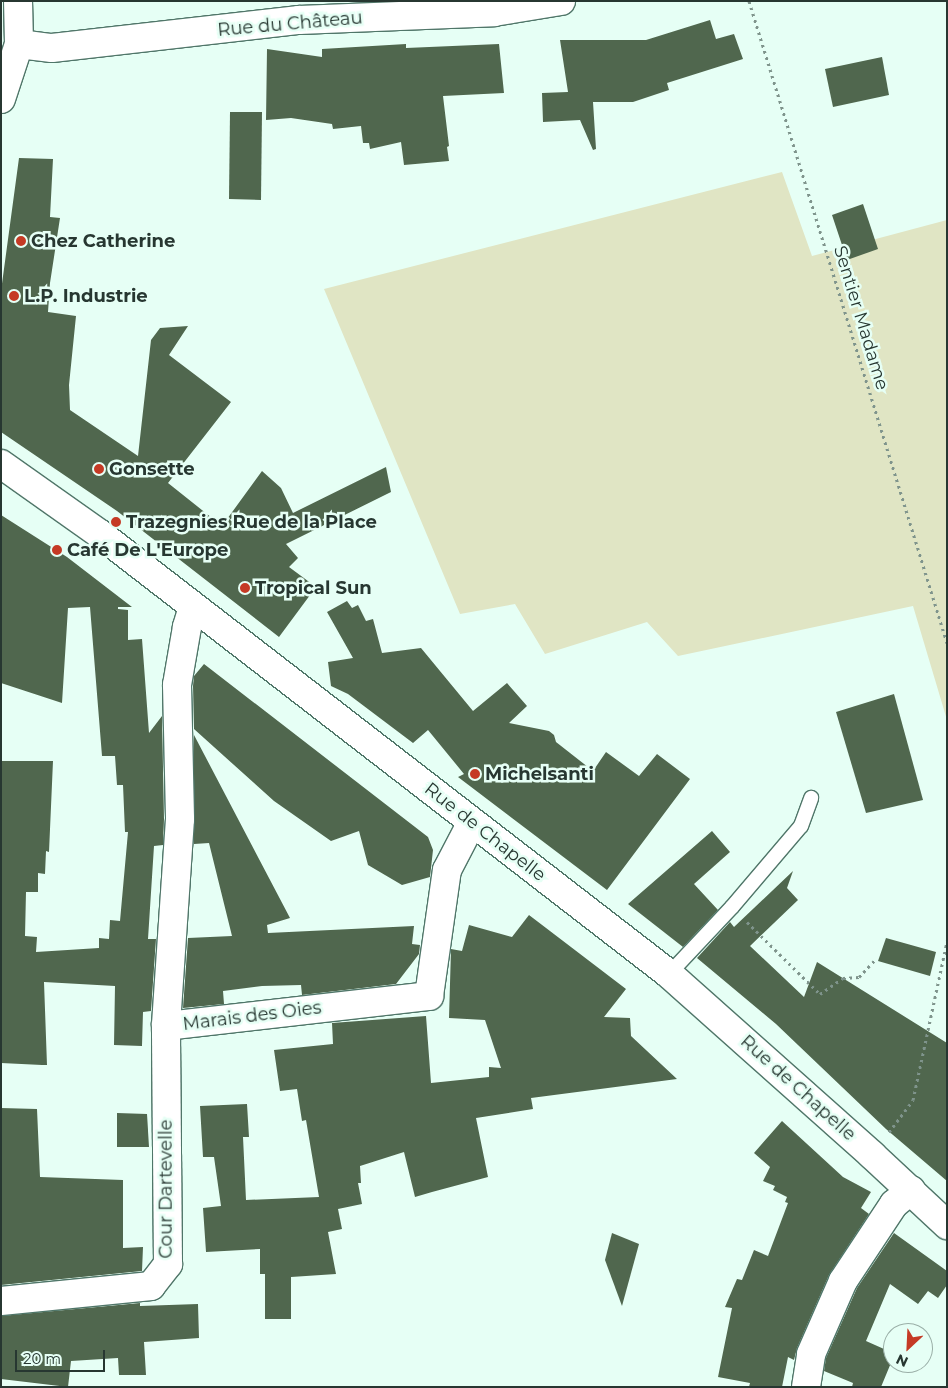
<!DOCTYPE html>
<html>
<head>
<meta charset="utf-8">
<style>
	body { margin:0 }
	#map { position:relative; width:948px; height:1388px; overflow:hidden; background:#e6fff5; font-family:Montserrat,sans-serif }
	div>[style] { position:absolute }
	.green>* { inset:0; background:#e0e5c4 }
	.building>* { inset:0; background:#50674e }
	.path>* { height:3px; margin-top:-1.5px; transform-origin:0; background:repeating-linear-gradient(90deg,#7f948c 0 2.5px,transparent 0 6.5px) }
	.roads { filter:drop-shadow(1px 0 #507669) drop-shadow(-1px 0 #507669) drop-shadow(0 1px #507669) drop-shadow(0 -1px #507669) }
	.lane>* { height:14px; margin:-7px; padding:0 7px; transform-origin:7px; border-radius:7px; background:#fff }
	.street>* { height:28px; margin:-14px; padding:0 14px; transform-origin:14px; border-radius:14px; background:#fff }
	.secondary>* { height:28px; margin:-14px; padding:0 14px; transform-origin:14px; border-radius:14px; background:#fff }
	.dots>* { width:14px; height:14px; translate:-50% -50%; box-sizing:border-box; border:2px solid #e6fff5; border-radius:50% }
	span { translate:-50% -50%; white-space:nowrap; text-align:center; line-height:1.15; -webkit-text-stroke:5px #e6fff5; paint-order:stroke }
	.street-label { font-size:18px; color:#273731 }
	.poi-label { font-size:18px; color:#273731; font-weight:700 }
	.left { translate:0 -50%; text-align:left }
	.frame { position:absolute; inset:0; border:2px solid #273731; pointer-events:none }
	.north { position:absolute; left:883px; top:1323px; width:50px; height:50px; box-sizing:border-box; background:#e6fff5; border:1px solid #9aafa7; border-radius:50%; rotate:205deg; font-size:14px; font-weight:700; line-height:20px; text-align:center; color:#273731 }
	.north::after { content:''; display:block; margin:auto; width:18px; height:22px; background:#c53a25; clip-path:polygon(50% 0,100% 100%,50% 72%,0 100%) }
	.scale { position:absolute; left:15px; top:1350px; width:90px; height:22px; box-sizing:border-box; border:2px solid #273731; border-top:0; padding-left:6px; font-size:15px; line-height:18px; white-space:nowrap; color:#273731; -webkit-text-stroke:4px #e6fff5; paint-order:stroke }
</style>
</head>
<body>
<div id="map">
	<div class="green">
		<div style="clip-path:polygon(782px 172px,812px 256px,947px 220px,947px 720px,913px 606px,678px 656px,647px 622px,545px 654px,515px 604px,460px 614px,324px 289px)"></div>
	</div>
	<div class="building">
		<div style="clip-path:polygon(710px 20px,716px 39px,734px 34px,743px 59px,667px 83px,669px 90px,633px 102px,593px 102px,596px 149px,593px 150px,580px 120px,543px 122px,542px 93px,568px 92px,560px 40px,646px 40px)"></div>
		<div style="clip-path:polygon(406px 44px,406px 48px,499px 44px,504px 93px,443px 96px,449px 146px,447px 147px,449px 161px,404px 165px,401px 142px,370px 149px,369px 143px,363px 143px,361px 126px,333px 129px,332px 124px,291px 118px,266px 120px,267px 49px,322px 57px,322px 49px)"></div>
		<div style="clip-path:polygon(882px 57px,889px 95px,833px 107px,825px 69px)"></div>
		<div style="clip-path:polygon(230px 112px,262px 112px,261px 200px,229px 199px)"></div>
		<div style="clip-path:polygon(19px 158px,53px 159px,50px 217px,60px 218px,50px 283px,48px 312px,76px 316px,69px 385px,70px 410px,138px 456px,151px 340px,160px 328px,188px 326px,169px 355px,231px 402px,168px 483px,222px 526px,262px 471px,281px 488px,293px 513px,386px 467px,391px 492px,286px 544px,298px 558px,289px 567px,316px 587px,279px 637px,117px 511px,1px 432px,1px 291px)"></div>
		<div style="clip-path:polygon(863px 204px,878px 249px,847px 260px,832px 215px)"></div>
		<div style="clip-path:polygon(1px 515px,67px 557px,132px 607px,118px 607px,118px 609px,128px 610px,128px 640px,142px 639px,149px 733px,162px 716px,164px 819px,163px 845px,154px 846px,148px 939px,156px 939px,151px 1011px,143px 1012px,142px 1046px,114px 1045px,115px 986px,44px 982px,47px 1065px,42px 1065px,1px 1063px,1px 761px,53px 761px,49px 852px,46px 851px,45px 874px,38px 873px,38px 892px,26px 892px,25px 936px,37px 937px,36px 952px,99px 948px,99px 938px,109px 939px,110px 920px,120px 921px,128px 832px,125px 832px,123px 785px,117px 785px,115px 756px,102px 756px,90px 607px,68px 608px,62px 703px,1px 683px)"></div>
		<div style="clip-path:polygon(347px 601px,352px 608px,358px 605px,366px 621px,373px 619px,382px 653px,421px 648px,473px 711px,507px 683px,527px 706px,509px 723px,549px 731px,554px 735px,556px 742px,593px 771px,606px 752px,639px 776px,657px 754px,690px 779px,607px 890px,458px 777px,464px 774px,428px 730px,413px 743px,348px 694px,331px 686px,328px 662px,353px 658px,327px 612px)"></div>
		<div style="clip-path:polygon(204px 664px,428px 837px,433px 850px,430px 877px,402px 885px,368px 865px,359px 831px,331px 841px,274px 801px,194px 729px,193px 686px,194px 676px)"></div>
		<div style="clip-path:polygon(894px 694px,923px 800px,866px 813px,836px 712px)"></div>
		<div style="clip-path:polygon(194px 735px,290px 918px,267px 925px,268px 933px,414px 926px,412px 944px,420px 945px,419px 954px,396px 984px,302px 995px,301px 985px,262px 986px,223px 991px,224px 1004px,183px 1008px,188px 938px,232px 936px,209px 843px,194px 844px)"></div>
		<div style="clip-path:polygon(712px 831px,730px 852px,694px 884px,718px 910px,683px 947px,628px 904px)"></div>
		<div style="clip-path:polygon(793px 871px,787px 888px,798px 900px,750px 946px,804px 997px,817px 962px,947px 1043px,947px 1181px,886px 1129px,776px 1024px,697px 958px,730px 922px,734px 927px)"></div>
		<div style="clip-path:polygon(529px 915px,626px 989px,604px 1017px,630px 1018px,631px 1036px,677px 1079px,531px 1098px,533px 1109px,476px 1118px,488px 1177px,432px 1192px,415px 1197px,404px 1152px,360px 1166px,361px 1183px,358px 1183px,362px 1204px,338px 1209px,342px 1229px,328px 1232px,336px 1274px,291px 1277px,291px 1319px,265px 1319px,265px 1274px,260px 1274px,260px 1249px,206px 1252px,203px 1208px,221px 1206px,214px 1157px,203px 1157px,200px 1106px,247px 1104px,249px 1137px,243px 1137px,246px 1200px,319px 1197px,306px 1120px,302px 1121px,297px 1089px,280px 1091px,274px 1050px,333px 1044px,332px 1023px,426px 1016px,431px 1083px,489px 1077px,489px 1067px,501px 1068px,485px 1020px,449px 1018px,451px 949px,462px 951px,469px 925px,512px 937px)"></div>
		<div style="clip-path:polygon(886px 938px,936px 952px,930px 976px,878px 961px)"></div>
		<div style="clip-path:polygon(1px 1108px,37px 1109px,40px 1177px,123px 1180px,123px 1248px,143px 1247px,142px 1271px,1px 1285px)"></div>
		<div style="clip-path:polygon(117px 1113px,147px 1114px,149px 1147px,117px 1147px)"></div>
		<div style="clip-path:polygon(782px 1121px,843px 1177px,871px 1192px,861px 1208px,869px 1214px,829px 1275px,797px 1348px,794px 1360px,788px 1357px,782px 1387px,749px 1387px,750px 1383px,718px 1377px,732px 1308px,725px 1307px,737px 1279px,742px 1280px,754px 1250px,768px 1256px,788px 1203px,785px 1202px,787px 1197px,773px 1190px,775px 1186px,763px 1181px,770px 1167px,754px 1153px)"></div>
		<div style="clip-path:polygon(612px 1233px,639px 1244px,622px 1306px,605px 1260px)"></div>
		<div style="clip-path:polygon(894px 1233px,947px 1271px,947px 1285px,938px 1298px,928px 1291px,918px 1304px,890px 1284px,866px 1341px,893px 1353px,893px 1358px,881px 1387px,852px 1387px,853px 1383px,824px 1371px,826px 1358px,857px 1288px)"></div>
		<div style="clip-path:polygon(140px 1303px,140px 1306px,198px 1304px,199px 1338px,144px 1342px,146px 1375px,119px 1375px,118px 1358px,71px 1361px,68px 1387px,1px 1379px,1px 1316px)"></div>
	</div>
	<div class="path">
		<div style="left:749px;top:1px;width:672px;rotate:72.86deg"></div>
		<div style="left:747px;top:922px;width:103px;rotate:44.6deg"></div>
		<div style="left:820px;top:994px;width:28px;rotate:-35deg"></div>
		<div style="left:843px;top:978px;width:16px;rotate:-4deg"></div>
		<div style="left:859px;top:977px;width:25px;rotate:-47deg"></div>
		<div style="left:889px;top:1132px;width:40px;rotate:-53deg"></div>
		<div style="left:913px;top:1100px;width:163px;rotate:-77.9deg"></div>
	</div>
	<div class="roads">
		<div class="lane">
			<div style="left:669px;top:974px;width:92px;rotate:-46.8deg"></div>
			<div style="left:732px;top:907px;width:106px;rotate:-49.6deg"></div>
			<div style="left:801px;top:826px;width:30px;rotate:-70deg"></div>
		</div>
		<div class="street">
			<div style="left:19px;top:44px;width:33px;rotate:7deg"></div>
			<div style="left:52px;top:48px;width:249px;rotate:-6.5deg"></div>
			<div style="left:299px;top:20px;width:195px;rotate:-2.3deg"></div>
			<div style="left:494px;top:12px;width:68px;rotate:-9.3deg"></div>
			<div style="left:1px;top:99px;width:58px;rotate:-71.9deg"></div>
			<div style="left:19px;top:44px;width:43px;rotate:-91.3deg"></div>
			<div style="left:193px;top:607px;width:21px;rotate:107deg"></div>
			<div style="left:187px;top:627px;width:59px;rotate:99.8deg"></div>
			<div style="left:177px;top:685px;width:134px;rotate:88.7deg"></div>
			<div style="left:180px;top:819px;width:207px;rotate:93.9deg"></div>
			<div style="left:166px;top:1026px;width:265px;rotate:-6.5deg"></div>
			<div style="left:429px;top:996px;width:127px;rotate:-81.9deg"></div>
			<div style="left:447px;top:870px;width:54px;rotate:-62.5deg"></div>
			<div style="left:1px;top:1301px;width:151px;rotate:-5.7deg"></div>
			<div style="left:151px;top:1286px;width:28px;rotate:-52deg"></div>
			<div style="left:168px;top:1264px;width:238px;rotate:-90.5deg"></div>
			<div style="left:806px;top:1387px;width:33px;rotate:-81deg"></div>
			<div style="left:811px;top:1354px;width:80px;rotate:-66.3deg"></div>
			<div style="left:843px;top:1281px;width:92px;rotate:-56.5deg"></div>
			<div style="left:894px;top:1204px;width:22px;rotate:-39deg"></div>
		</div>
		<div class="secondary">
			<div style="left:1px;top:464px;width:121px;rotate:35.3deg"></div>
			<div style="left:100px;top:534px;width:719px;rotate:37.71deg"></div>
			<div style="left:669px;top:974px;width:272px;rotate:41.7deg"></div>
			<div style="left:872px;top:1155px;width:103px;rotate:43deg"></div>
		</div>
	</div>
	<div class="dots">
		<div style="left:21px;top:241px;background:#c53a25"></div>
		<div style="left:14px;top:296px;background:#c53a25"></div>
		<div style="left:99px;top:469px;background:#c53a25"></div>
		<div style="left:116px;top:522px;background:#c53a25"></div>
		<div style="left:57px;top:550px;background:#c53a25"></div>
		<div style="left:245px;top:588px;background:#c53a25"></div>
		<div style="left:475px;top:774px;background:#c53a25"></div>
	</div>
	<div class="street-label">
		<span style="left:290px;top:24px;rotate:-5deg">Rue du Château</span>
		<span style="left:861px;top:318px;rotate:73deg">Sentier Madame</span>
		<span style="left:485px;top:832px;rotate:38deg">Rue de Chapelle</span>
		<span style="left:252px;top:1016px;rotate:-7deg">Marais des Oies</span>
		<span style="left:798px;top:1088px;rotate:42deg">Rue de Chapelle</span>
		<span style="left:166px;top:1189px;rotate:-90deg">Cour Dartevelle</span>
	</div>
	<div class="poi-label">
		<span class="left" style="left:31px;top:241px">Chez Catherine</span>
		<span class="left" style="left:24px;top:296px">L.P. Industrie</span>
		<span class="left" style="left:109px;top:469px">Gonsette</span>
		<span class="left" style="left:126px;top:522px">Trazegnies Rue de la Place</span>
		<span class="left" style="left:67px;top:550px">Café De L'Europe</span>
		<span class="left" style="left:255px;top:588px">Tropical Sun</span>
		<span class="left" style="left:485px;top:774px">Michelsanti</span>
	</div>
	<div class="frame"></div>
	<div class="north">N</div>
	<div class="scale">20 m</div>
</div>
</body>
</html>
